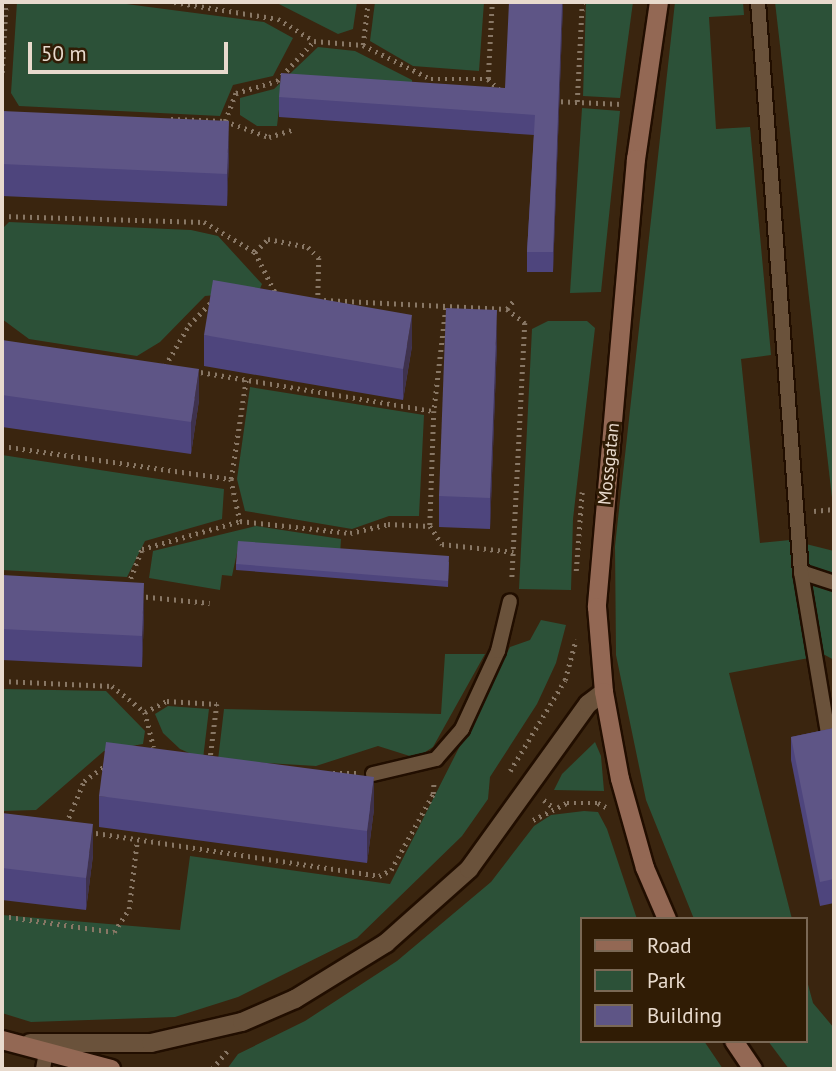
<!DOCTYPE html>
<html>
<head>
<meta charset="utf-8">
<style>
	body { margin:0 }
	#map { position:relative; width:836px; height:1071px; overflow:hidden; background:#3a250f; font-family:"PT Sans",sans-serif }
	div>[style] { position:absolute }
	.green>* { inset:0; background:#2c5138 }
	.path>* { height:4.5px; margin-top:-2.25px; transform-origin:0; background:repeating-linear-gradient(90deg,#887765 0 2px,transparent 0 7px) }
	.roads { filter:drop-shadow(2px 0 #210e00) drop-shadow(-2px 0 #210e00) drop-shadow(0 2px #210e00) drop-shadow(0 -2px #210e00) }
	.lane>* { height:14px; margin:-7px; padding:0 7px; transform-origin:7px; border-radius:7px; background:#6a523b }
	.street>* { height:18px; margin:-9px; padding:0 9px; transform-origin:9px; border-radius:9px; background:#6a523b }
	.secondary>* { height:18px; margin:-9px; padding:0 9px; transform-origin:9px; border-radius:9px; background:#936854 }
	.wall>* { inset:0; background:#4e457d }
	.shaded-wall>* { inset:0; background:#3f324d }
	.building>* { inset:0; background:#5e5586 }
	span { translate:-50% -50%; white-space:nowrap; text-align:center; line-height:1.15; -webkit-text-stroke:6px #301c05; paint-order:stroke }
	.street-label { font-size:18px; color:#e8dacd }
	.frame { position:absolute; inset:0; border:4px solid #e8dacd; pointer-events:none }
	.legend { position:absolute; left:580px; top:917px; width:228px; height:126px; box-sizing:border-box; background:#301c05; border:2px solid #7a6855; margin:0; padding:9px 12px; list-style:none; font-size:21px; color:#e8dacd }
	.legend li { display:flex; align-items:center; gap:14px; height:35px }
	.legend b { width:35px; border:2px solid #7a6855 }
	.scale { position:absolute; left:28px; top:42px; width:200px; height:32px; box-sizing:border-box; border:4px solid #e8dacd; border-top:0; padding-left:9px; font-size:21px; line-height:24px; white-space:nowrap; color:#e8dacd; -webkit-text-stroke:5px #301c05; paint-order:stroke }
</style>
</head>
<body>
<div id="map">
	<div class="green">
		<div style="clip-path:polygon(17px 2px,111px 2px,264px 22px,293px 38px,273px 76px,233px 85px,220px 116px,19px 106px,11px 93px)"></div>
		<div style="clip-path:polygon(275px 2px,357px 2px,353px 29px,338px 34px)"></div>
		<div style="clip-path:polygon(375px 2px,484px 2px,479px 71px,413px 66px,370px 41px)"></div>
		<div style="clip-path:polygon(586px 2px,633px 2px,620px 98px,583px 96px)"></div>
		<div style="clip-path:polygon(675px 2px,743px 2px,744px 15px,709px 17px,716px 129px,750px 127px,771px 355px,741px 359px,760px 543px,790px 540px,834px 551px,834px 660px,825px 655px,729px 673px,792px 919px,694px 919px,646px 800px,616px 655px,615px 546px)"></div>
		<div style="clip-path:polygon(775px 2px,834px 2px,834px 515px)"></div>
		<div style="clip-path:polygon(318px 47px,355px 51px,412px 80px,413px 102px,281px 93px,277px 126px,257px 126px,240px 115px,240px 98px,274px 89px)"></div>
		<div style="clip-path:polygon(582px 108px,620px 111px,601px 292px,570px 293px)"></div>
		<div style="clip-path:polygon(9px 222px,191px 230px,218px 236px,262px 284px,259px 291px,205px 296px,160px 342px,137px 356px,29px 339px,2px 319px,2px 229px)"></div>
		<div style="clip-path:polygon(548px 321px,587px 321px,595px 328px,573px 519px,571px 590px,519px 589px,532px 329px)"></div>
		<div style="clip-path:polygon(250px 387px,424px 415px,419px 516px,389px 516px,352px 529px,245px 511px,237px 479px)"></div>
		<div style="clip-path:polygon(2px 455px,224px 489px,222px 519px,145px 541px,127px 577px,2px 570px)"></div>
		<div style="clip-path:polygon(256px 526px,341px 539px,340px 556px,238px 548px,232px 576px,222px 575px,220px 590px,149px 578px,153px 551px)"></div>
		<div style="clip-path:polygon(541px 620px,566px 625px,556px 663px,537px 704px,490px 777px,488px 799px,462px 836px,357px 938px,238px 997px,175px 1017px,31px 1022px,2px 1013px,2px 915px,180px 930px,190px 856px,390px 884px,510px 647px,530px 640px)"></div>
		<div style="clip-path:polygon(445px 654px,485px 654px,433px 747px,416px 758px,378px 746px,316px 766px,218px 760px,224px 709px,441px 714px)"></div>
		<div style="clip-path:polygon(2px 689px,106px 691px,145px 731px,143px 744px,104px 751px,36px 810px,2px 811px)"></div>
		<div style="clip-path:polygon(168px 706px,209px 709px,203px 759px,180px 749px,163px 733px,155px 714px)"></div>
		<div style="clip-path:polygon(595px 742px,601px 756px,604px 791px,554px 790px,562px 774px)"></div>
		<div style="clip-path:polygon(584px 811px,598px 812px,607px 829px,637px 919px,582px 919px,582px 1041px,704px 1041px,723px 1069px,227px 1069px,238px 1054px,305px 1021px,397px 961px,491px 882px,534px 826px,551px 815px)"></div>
		<div style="clip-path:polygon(806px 977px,813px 1003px,834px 1028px,834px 1069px,789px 1069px,768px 1041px,806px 1041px)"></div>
	</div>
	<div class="path">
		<div style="left:174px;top:2px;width:105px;rotate:9.3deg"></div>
		<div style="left:278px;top:19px;width:42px;rotate:31.4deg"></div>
		<div style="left:363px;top:45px;width:43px;rotate:-83.4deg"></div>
		<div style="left:2px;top:73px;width:71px;rotate:-86.8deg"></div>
		<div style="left:488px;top:79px;width:77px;rotate:-87deg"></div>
		<div style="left:554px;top:101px;width:68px;rotate:2.5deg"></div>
		<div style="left:577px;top:102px;width:100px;rotate:-87.1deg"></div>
		<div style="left:171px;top:119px;width:54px;rotate:2.1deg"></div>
		<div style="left:225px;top:121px;width:47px;rotate:20deg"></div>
		<div style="left:269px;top:137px;width:24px;rotate:-17deg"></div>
		<div style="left:225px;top:121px;width:30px;rotate:-69deg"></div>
		<div style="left:236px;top:93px;width:43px;rotate:-16.3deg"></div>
		<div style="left:277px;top:81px;width:54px;rotate:-47.2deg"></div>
		<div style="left:314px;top:41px;width:49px;rotate:4.7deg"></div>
		<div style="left:363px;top:45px;width:76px;rotate:26.6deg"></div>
		<div style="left:431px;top:79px;width:57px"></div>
		<div style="left:488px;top:79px;width:16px;rotate:43deg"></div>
		<div style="left:2px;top:216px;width:202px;rotate:1.7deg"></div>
		<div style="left:204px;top:222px;width:59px;rotate:30.5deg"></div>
		<div style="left:255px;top:252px;width:49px;rotate:63.4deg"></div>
		<div style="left:255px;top:252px;width:18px;rotate:-45deg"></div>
		<div style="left:268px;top:239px;width:41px;rotate:11.3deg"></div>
		<div style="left:308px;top:247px;width:16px;rotate:45deg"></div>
		<div style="left:319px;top:258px;width:42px;rotate:91.4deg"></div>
		<div style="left:324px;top:300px;width:183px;rotate:2.8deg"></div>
		<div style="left:507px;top:309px;width:11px;rotate:-52deg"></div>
		<div style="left:446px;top:308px;width:104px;rotate:96.6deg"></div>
		<div style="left:434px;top:411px;width:115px;rotate:92deg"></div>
		<div style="left:430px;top:526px;width:22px;rotate:56deg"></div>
		<div style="left:442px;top:544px;width:72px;rotate:6.3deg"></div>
		<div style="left:507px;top:309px;width:23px;rotate:38deg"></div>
		<div style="left:525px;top:323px;width:259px;rotate:92.9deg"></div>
		<div style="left:165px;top:366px;width:48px;rotate:-59.7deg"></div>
		<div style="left:189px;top:325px;width:32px;rotate:-46deg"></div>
		<div style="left:194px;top:371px;width:243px;rotate:9.5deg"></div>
		<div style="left:2px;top:446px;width:231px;rotate:8.2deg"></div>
		<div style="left:231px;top:479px;width:100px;rotate:-81.4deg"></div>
		<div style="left:231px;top:479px;width:43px;rotate:77.9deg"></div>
		<div style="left:814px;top:511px;width:20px;rotate:-6deg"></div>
		<div style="left:576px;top:571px;width:79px;rotate:-85.7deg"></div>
		<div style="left:128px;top:585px;width:39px;rotate:-69deg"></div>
		<div style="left:142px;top:549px;width:102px;rotate:-15.9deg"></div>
		<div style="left:240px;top:521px;width:111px;rotate:6.2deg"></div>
		<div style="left:350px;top:533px;width:39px;rotate:-13deg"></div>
		<div style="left:388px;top:524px;width:42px;rotate:2.7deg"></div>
		<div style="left:139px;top:596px;width:71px;rotate:5.6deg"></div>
		<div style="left:2px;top:681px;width:110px;rotate:2.6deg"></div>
		<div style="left:112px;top:686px;width:42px;rotate:38.2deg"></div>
		<div style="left:145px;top:712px;width:36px;rotate:76deg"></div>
		<div style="left:145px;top:712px;width:25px;rotate:-27deg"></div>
		<div style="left:167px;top:701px;width:50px;rotate:3.4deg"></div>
		<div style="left:217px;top:704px;width:57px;rotate:97deg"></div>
		<div style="left:510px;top:771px;width:106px;rotate:-58.9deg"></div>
		<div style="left:565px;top:680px;width:42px;rotate:-75deg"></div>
		<div style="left:333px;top:773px;width:23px"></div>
		<div style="left:544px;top:800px;width:11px;rotate:38deg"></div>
		<div style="left:533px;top:820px;width:38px;rotate:-27deg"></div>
		<div style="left:567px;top:803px;width:31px"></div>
		<div style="left:598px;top:803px;width:9px;rotate:27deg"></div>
		<div style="left:66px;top:824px;width:47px;rotate:-67.3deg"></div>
		<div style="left:84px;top:781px;width:29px;rotate:-36deg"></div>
		<div style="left:89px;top:832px;width:293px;rotate:8.6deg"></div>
		<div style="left:379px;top:876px;width:13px;rotate:-27deg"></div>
		<div style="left:391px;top:870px;width:87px;rotate:-61.1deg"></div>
		<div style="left:433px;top:794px;width:14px;rotate:-86deg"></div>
		<div style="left:2px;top:916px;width:113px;rotate:8.1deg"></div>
		<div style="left:114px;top:932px;width:27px;rotate:-57deg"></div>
		<div style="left:129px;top:909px;width:68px;rotate:-83.3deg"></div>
		<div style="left:212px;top:1069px;width:26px;rotate:-50deg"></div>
	</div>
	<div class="roads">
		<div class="lane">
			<div style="left:758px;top:2px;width:572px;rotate:85.69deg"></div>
			<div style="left:801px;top:572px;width:35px;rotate:18deg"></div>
			<div style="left:801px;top:572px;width:170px;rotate:80.5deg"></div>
			<div style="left:373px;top:774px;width:65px;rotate:-13.4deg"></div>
			<div style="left:436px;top:759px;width:40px;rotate:-49deg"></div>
			<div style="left:462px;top:729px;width:86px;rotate:-65.2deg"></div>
			<div style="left:498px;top:651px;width:51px;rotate:-76.5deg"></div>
			<div style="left:43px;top:1069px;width:17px;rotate:-80deg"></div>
		</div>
		<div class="street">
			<div style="left:30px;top:1043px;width:121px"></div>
			<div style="left:151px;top:1043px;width:93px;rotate:-13deg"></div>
			<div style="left:242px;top:1022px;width:58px;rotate:-23.5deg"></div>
			<div style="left:295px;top:999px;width:107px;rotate:-31.6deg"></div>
			<div style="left:386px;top:943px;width:111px;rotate:-41.7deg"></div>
			<div style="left:469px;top:869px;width:203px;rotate:-54.2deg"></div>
			<div style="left:588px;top:704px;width:20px;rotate:-37deg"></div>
		</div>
		<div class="secondary">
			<div style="left:659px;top:2px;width:159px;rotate:98.3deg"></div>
			<div style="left:636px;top:159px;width:450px;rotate:95deg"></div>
			<div style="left:597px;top:607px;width:85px;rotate:85.3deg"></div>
			<div style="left:604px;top:692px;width:88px;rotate:79.6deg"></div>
			<div style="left:620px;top:779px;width:92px;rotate:74.3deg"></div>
			<div style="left:645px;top:868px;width:56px;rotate:66.7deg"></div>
			<div style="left:2px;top:1040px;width:113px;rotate:14.9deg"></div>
			<div style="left:734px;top:1041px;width:34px;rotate:56deg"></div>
		</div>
	</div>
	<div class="wall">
		<div style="clip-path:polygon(563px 2px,553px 272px,527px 272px,527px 252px,534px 135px,279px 117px,279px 97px,505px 88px)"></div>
		<div style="clip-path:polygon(2px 111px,229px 153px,227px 206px,2px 196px)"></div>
		<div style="clip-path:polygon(204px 335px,412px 346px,403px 400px,204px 366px)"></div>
		<div style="clip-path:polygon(2px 340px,199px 400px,191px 454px,2px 427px)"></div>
		<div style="clip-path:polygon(497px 341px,490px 529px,439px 527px,439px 496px)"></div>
		<div style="clip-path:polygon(449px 562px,448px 587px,236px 570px,236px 564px)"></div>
		<div style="clip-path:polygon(2px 575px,144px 614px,142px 667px,2px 660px)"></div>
		<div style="clip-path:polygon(834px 728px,834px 903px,820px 906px,791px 760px,791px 737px)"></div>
		<div style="clip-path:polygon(99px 796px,374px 809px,367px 863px,99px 827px)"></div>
		<div style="clip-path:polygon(2px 813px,93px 855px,86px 910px,2px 900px)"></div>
	</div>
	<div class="shaded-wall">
		<div style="clip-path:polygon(562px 2px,563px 2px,553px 272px,553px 252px)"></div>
		<div style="clip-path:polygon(229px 121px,229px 153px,227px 206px,227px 174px)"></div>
		<div style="clip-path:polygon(497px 310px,497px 341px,490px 529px,490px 498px)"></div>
		<div style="clip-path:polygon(412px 315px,412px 346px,403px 400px,403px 369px)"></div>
		<div style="clip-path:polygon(199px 369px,199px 400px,191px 454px,191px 422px)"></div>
		<div style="clip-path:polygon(144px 583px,144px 614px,142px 667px,142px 636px)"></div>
		<div style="clip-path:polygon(374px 777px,374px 809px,367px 863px,367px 831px)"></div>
		<div style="clip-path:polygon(93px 824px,93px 855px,86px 910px,86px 878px)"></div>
	</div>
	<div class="building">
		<div style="clip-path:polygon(509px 2px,562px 2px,553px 252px,527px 252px,535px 115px,279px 97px,281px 73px,505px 88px)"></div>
		<div style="clip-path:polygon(2px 111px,229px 121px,227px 174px,2px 164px)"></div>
		<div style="clip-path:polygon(213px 280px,412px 315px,403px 369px,204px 335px)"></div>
		<div style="clip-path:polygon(446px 308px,497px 310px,490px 498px,439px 496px)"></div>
		<div style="clip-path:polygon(2px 340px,199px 369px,191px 422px,2px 395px)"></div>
		<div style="clip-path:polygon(238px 541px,449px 556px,448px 581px,236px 564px)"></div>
		<div style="clip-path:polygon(2px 575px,144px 583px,142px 636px,2px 629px)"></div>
		<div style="clip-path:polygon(834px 728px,834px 879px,820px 882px,791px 737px)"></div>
		<div style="clip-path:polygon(106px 742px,374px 777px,367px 831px,99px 796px)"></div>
		<div style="clip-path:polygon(2px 813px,93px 824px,86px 878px,2px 868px)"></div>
	</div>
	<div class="street-label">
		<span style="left:609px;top:464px;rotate:-84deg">Mossgatan</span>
	</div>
	<div class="frame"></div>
	<ul class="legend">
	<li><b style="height:9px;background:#936854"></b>Road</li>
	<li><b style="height:19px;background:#2c5138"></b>Park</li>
	<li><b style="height:19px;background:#5e5586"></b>Building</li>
	</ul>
	<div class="scale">50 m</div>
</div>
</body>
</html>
